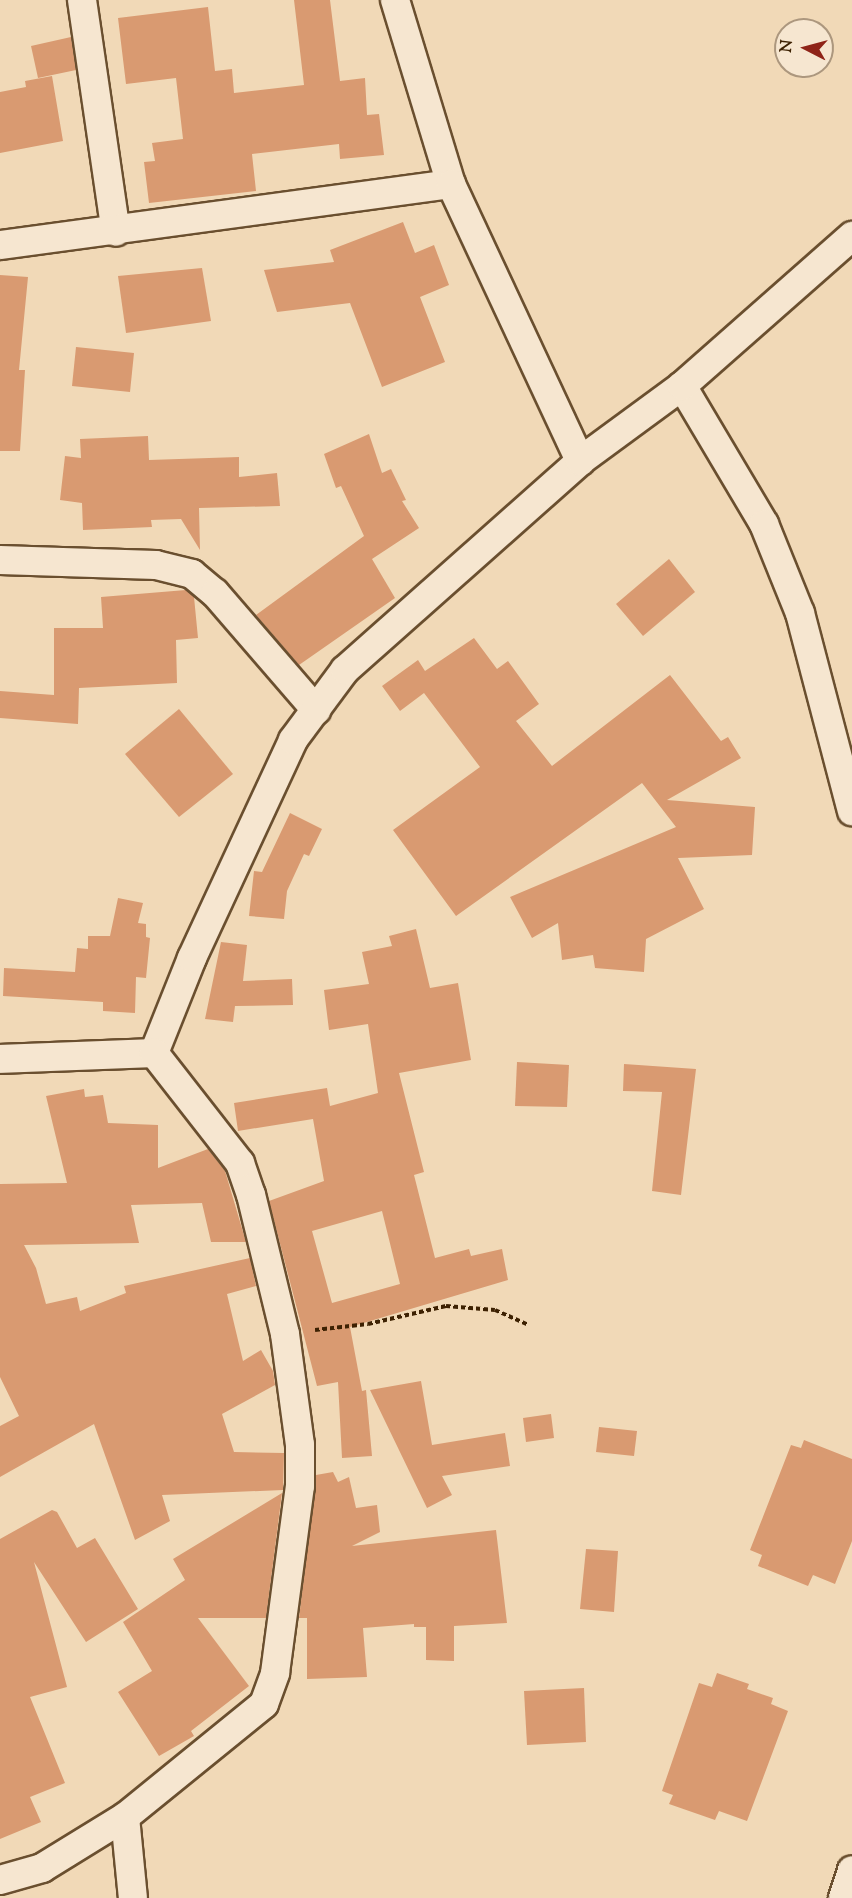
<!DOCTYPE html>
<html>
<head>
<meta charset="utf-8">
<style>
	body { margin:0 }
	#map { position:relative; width:852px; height:1898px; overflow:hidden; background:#f1d9b7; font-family:"Sorts Mill Goudy",serif }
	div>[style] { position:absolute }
	.building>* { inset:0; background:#d99a71 }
	.path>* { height:4px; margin-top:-2px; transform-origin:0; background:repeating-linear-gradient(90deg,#3d2102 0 4.5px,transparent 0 7.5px) }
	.roads { filter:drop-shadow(2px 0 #6a4f2f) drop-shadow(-2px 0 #6a4f2f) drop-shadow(0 2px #6a4f2f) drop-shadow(0 -2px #6a4f2f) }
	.minor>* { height:28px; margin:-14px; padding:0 14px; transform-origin:14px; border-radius:14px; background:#f6e6d0 }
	span { translate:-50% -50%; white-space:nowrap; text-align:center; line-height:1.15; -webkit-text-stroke:4.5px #f6e6d0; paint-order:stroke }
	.north { position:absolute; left:774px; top:18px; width:60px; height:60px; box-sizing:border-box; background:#f6e6d0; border:2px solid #ac977e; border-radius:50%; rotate:276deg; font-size:16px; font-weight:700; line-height:24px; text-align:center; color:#3d2102 }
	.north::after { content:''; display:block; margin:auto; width:21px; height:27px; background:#8f2418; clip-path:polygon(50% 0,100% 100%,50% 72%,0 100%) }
</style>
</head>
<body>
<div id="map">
	<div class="building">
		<div style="clip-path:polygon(294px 0,330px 0,340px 81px,365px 78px,367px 115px,379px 114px,384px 155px,340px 159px,339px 144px,252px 154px,256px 191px,149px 203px,144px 162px,155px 161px,152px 143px,183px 139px,176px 78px,126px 84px,118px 18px,208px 7px,215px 71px,232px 69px,234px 93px,304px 85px)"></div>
		<div style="clip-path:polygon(71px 37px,76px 70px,38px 78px,31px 46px)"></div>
		<div style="clip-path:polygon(52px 76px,63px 141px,0 153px,0 92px,26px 87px,25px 81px)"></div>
		<div style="clip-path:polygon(403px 222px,415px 253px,434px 245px,449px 285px,420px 297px,445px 362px,382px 387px,350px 303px,277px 312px,264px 270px,334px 262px,330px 250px)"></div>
		<div style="clip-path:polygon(202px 268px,211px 321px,126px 333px,118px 276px)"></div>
		<div style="clip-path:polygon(0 275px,28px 277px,19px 370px,25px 370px,20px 451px,0 451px)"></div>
		<div style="clip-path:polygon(76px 347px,134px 353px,130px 392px,72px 386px)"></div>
		<div style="clip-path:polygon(369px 434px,382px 473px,391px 469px,406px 500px,402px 501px,419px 528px,372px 559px,395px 598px,299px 665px,256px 615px,364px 536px,341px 486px,336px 488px,324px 454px)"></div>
		<div style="clip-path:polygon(148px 436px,149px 460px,239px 457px,239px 477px,277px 473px,280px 506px,199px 508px,200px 550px,181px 519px,151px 520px,152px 527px,83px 530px,82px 503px,60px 500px,65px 456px,81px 458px,80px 439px)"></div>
		<div style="clip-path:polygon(669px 559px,695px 592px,643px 636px,616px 604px)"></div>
		<div style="clip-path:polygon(186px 590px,194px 597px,198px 638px,176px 640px,177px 683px,79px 688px,78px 724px,0 718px,0 691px,54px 695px,54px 628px,103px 628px,101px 597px)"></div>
		<div style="clip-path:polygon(474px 638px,497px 669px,508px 661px,539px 704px,516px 721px,552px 766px,670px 675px,721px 741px,728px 737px,741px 758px,667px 800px,755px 807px,752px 855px,678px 858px,704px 909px,646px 939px,644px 972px,595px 968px,593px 955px,562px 960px,558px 923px,532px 938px,510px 897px,676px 827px,642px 783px,456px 916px,393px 830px,480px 767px,424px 693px,400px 711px,382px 686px,418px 660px,425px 671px)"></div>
		<div style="clip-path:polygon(179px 709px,233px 774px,179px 817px,125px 754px)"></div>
		<div style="clip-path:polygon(290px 813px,322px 829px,309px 856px,304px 854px,287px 891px,284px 919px,249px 916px,254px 871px,262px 872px)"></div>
		<div style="clip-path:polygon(118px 898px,143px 903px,138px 923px,146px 924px,146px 937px,150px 938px,146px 978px,136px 977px,135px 1013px,103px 1011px,103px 1002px,3px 996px,4px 968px,75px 972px,77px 948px,88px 949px,88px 936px,110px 936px)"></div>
		<div style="clip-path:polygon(evenodd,416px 929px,430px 988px,458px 983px,471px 1060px,399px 1073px,424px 1172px,414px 1175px,435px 1258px,469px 1249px,471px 1256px,502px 1249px,508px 1280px,350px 1327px,362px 1391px,366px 1390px,372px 1456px,342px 1458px,338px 1382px,317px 1386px,269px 1201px,324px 1181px,313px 1119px,238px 1131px,234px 1103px,327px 1088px,330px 1106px,378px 1093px,368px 1024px,329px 1030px,324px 990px,369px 984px,362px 952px,392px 946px,389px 936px,416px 929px,382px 1211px,400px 1284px,332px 1303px,312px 1231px,382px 1211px)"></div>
		<div style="clip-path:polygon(221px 942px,247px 945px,243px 981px,292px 979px,293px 1005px,235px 1006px,233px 1022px,205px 1019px)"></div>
		<div style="clip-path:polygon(517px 1062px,569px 1065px,567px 1107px,515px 1106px)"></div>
		<div style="clip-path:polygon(624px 1064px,696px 1069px,681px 1195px,652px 1191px,662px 1092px,623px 1091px)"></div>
		<div style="clip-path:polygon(84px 1089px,85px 1097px,103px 1095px,108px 1123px,158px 1125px,158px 1168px,208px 1149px,225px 1171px,246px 1242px,211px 1242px,202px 1203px,131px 1205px,139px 1243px,24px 1245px,36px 1268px,46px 1304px,77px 1297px,80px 1311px,126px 1293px,124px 1286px,250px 1258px,256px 1286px,227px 1294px,243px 1361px,261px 1350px,273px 1371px,275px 1385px,222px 1414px,234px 1452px,284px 1453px,283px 1490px,162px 1495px,170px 1521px,135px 1540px,94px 1424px,0 1477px,0 1426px,19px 1416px,0 1377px,0 1184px,67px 1183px,46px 1096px)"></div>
		<div style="clip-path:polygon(421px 1381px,432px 1445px,505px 1433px,510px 1466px,442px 1476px,452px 1495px,427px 1508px,370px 1390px)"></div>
		<div style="clip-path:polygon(551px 1414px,554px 1438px,526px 1442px,523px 1418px)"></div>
		<div style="clip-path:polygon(599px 1427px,637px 1431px,634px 1456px,596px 1452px)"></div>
		<div style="clip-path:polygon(804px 1440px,852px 1459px,852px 1541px,835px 1584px,813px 1575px,808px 1586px,758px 1566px,762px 1555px,750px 1550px,791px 1445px,801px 1448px)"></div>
		<div style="clip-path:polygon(333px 1472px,338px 1482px,349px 1477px,356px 1508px,377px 1505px,380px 1532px,352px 1546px,496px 1530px,507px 1623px,454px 1626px,454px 1661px,426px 1660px,426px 1627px,414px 1627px,414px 1624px,363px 1628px,367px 1677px,307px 1679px,307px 1618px,299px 1618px,316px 1475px)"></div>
		<div style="clip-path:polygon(282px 1493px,266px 1618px,198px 1618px,249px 1686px,191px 1731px,194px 1736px,159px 1756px,118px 1692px,152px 1671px,123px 1622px,185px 1580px,173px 1559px)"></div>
		<div style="clip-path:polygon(52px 1510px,57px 1512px,77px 1548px,95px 1538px,138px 1609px,86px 1642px,34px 1562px,67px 1687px,30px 1697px,65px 1783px,30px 1797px,41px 1822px,0 1839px,0 1539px)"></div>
		<div style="clip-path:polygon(586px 1549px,618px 1551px,614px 1612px,580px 1609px)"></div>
		<div style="clip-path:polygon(717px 1673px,749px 1684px,747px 1689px,773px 1698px,771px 1704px,788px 1711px,747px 1821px,719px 1811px,715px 1820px,669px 1804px,673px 1795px,662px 1791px,699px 1683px,712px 1687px)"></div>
		<div style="clip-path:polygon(584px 1688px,586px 1742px,527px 1745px,524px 1691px)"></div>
	</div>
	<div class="path">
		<div style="left:315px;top:1330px;width:53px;rotate:-6.5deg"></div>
		<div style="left:368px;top:1324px;width:80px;rotate:-13deg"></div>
		<div style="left:446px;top:1306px;width:49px;rotate:4.7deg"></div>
		<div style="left:495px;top:1310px;width:35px;rotate:24deg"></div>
	</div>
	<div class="roads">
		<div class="minor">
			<div style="left:82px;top:0;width:234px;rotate:81.7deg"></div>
			<div style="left:395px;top:0;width:192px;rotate:73.1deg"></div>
			<div style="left:0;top:245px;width:455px;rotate:-7.7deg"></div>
			<div style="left:451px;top:184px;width:306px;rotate:65deg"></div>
			<div style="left:682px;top:386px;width:161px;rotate:59.3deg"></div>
			<div style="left:764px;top:524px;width:96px;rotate:68deg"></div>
			<div style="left:800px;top:613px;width:205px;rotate:75.3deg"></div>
			<div style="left:0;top:560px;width:156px;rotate:1.8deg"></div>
			<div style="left:156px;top:565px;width:37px;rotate:14deg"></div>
			<div style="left:192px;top:574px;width:30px;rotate:40deg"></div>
			<div style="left:215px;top:593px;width:155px;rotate:49.2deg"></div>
			<div style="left:154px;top:1053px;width:102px;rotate:-68.2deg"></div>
			<div style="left:192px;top:958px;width:240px;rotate:-65.1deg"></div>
			<div style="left:293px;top:740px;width:87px;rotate:-53.4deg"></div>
			<div style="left:345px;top:670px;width:314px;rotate:-41.6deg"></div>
			<div style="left:580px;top:461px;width:127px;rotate:-36.3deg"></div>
			<div style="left:682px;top:386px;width:227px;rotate:-41.4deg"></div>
			<div style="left:0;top:1059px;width:154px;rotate:-2.2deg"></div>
			<div style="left:125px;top:1817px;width:81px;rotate:84.4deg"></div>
			<div style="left:0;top:1880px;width:44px;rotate:-15.9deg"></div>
			<div style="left:42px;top:1868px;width:97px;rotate:-31.6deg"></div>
			<div style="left:125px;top:1817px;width:179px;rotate:-39.1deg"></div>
			<div style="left:264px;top:1704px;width:33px;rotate:-70deg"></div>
			<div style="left:275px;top:1673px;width:189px;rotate:-82.4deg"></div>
			<div style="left:300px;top:1486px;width:41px;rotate:-90deg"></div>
			<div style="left:300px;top:1445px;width:112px;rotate:-97.7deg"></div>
			<div style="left:285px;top:1334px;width:143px;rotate:-103.7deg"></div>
			<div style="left:251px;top:1195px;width:34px;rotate:-109deg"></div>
			<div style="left:240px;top:1163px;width:140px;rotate:-128deg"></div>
			<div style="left:843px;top:1898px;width:29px;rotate:-72deg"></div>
		</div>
	</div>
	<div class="north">N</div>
</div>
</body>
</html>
